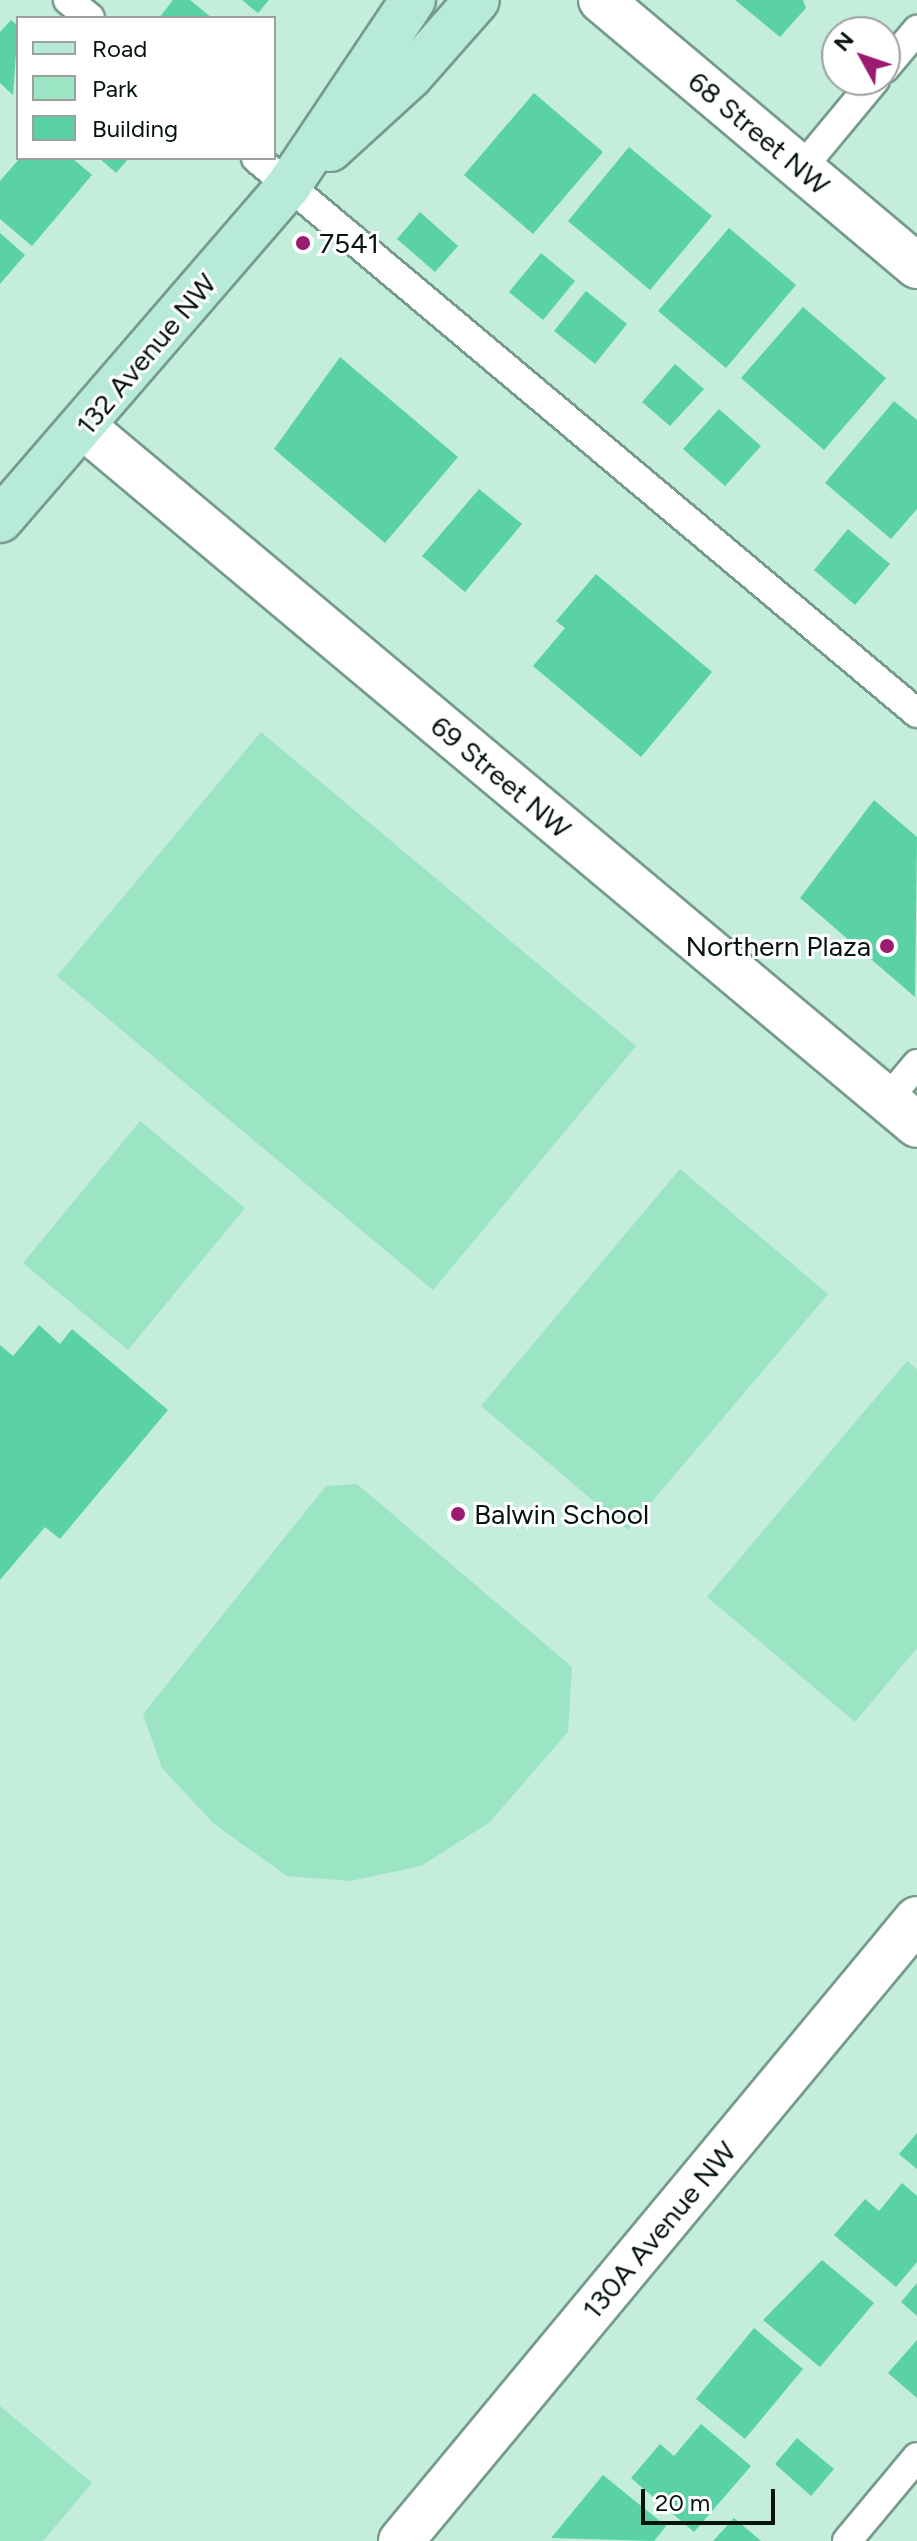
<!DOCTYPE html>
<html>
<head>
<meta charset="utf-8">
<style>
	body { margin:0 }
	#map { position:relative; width:917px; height:2541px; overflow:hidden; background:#c5eddb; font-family:Figtree,sans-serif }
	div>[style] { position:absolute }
	.green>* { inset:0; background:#9be5c5 }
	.building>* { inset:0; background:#5ad2a6 }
	.roads { filter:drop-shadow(2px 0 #769b8b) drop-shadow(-2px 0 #769b8b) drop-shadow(0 2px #769b8b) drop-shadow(0 -2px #769b8b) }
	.lane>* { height:28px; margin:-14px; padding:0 14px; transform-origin:14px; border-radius:14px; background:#fff }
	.street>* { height:44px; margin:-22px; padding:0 22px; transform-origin:22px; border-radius:22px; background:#fff }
	.secondary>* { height:44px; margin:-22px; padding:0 22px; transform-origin:22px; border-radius:22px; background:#b8eadc }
	.dots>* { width:22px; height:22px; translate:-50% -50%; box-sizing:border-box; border:4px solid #fff; border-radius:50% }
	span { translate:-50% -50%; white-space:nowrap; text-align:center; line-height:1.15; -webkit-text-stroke:6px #fff; paint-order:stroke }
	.street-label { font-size:28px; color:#06140e }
	.poi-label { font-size:28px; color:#06140e }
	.left { translate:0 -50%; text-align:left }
	.right { translate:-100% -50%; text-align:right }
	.legend { position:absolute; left:16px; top:16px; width:260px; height:144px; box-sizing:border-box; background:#fff; border:2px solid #9ba19f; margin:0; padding:10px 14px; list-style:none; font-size:24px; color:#06140e }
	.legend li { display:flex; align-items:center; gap:16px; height:40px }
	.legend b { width:40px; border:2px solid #9ba19f }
	.north { position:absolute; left:821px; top:16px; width:80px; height:80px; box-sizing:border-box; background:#fff; border:2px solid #9ba19f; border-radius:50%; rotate:310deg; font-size:22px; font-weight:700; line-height:32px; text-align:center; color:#06140e }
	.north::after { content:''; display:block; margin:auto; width:28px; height:36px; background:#9b1b70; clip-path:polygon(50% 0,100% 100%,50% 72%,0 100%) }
	.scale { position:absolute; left:641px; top:2489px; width:134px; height:36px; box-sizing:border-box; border:4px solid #06140e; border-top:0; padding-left:10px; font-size:24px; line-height:28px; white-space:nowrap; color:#06140e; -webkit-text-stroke:6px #fff; paint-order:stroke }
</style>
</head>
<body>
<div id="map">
	<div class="green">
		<div style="clip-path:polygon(261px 732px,636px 1046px,433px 1290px,57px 976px)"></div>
		<div style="clip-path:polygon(140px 1121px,245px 1208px,128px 1350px,23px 1263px)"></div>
		<div style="clip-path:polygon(680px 1169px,828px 1294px,628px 1530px,481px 1406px)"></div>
		<div style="clip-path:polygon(907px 1361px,917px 1369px,917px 1648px,855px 1722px,707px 1597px)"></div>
		<div style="clip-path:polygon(357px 1484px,572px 1667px,568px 1732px,489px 1823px,421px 1866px,350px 1881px,287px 1876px,214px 1824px,162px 1768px,143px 1714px,326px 1486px)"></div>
		<div style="clip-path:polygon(0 2406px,92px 2483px,43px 2541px,0 2541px)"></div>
	</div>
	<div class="building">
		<div style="clip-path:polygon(173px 0,190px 0,212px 18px,159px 18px)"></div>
		<div style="clip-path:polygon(242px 0,269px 0,258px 13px)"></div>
		<div style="clip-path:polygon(735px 0,803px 0,806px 8px,780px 37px)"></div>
		<div style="clip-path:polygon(11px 20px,18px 26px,13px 95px,0 83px,0 32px)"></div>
		<div style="clip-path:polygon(534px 93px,603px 152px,533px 234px,464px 175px)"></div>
		<div style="clip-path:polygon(629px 147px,712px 216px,650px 290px,568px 221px)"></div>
		<div style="clip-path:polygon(20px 158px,72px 158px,92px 175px,32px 246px,0 219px,0 181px)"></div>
		<div style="clip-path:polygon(99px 158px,129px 158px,116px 173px)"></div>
		<div style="clip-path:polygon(420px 212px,458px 246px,435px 272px,397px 239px)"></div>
		<div style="clip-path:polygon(729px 228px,796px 285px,726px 368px,658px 311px)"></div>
		<div style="clip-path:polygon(0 233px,25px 255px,0 284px)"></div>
		<div style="clip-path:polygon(541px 253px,575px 281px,543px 320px,509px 292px)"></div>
		<div style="clip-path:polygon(586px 291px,627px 324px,595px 364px,554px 331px)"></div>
		<div style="clip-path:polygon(803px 307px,886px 378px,824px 450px,741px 378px)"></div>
		<div style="clip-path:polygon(340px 357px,458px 457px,385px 543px,274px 449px)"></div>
		<div style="clip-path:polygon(675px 364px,704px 389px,670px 426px,642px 402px)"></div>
		<div style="clip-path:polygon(894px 401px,917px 420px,917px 509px,891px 539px,825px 483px)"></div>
		<div style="clip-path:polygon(719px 409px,761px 446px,725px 486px,683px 449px)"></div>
		<div style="clip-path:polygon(479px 489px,522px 524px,465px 592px,422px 556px)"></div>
		<div style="clip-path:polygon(848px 529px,890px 564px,855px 605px,814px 570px)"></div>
		<div style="clip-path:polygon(596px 574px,712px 672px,641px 757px,533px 666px,565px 628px,556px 621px)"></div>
		<div style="clip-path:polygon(874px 800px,917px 837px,915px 997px,800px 898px)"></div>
		<div style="clip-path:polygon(39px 1325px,60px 1344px,72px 1329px,168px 1410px,60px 1539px,45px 1527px,0 1580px,0 1345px,13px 1356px)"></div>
		<div style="clip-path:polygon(917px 2133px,917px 2169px,899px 2154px)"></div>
		<div style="clip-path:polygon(902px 2183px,917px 2196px,917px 2262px,896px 2287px,834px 2235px,865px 2199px,879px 2211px)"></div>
		<div style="clip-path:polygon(822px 2260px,874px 2303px,820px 2367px,763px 2320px)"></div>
		<div style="clip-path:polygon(917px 2283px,917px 2316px,901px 2302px)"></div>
		<div style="clip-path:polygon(754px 2328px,803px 2369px,745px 2439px,696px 2399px)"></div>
		<div style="clip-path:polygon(917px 2340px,917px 2398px,888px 2373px)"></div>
		<div style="clip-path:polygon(701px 2424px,751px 2466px,694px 2532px,631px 2478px,660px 2444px,674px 2456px)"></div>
		<div style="clip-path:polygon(797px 2438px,834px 2469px,811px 2496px,775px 2464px)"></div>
		<div style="clip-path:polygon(603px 2475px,666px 2526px,654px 2541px,551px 2538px)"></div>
		<div style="clip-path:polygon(734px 2518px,761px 2541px,713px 2541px)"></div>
	</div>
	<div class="roads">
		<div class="lane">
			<div style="left:68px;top:0;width:28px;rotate:39deg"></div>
			<div style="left:885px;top:68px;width:50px;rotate:-49.9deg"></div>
			<div style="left:256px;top:158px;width:863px;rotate:40.02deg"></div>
			<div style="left:801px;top:169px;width:116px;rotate:-50.3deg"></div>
			<div style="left:887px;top:1100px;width:47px;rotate:-50.2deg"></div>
			<div style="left:847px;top:2541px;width:109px;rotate:-50.2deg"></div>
		</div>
		<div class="street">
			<div style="left:601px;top:0;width:413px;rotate:40.1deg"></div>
			<div style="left:85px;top:428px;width:1085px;rotate:39.95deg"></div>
			<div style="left:401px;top:2541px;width:808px;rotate:-50.32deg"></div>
		</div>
		<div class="secondary">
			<div style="left:330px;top:149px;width:108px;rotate:-42.4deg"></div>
			<div style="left:410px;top:76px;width:101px;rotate:-48.6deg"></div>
			<div style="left:0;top:520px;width:442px;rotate:-49.2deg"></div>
			<div style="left:289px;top:185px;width:223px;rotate:-56.2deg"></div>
		</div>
	</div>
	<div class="dots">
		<div style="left:303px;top:243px;background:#9b1b70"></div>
		<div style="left:887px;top:946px;background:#9b1b70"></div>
		<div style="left:458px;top:1514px;background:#9b1b70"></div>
	</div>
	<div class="street-label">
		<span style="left:759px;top:133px;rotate:40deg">68 Street NW</span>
		<span style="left:146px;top:354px;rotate:-50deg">132 Avenue NW</span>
		<span style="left:501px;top:777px;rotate:40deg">69 Street NW</span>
		<span style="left:659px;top:2230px;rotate:-50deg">130A Avenue NW</span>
	</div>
	<div class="poi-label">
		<span class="left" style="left:319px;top:243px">7541</span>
		<span class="right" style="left:871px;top:946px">Northern Plaza</span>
		<span class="left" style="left:474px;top:1514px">Balwin School</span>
	</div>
	<ul class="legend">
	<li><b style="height:10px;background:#b8eadc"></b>Road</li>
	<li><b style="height:22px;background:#9be5c5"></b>Park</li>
	<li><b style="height:22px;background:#5ad2a6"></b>Building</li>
	</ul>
	<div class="north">N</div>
	<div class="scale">20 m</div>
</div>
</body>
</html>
